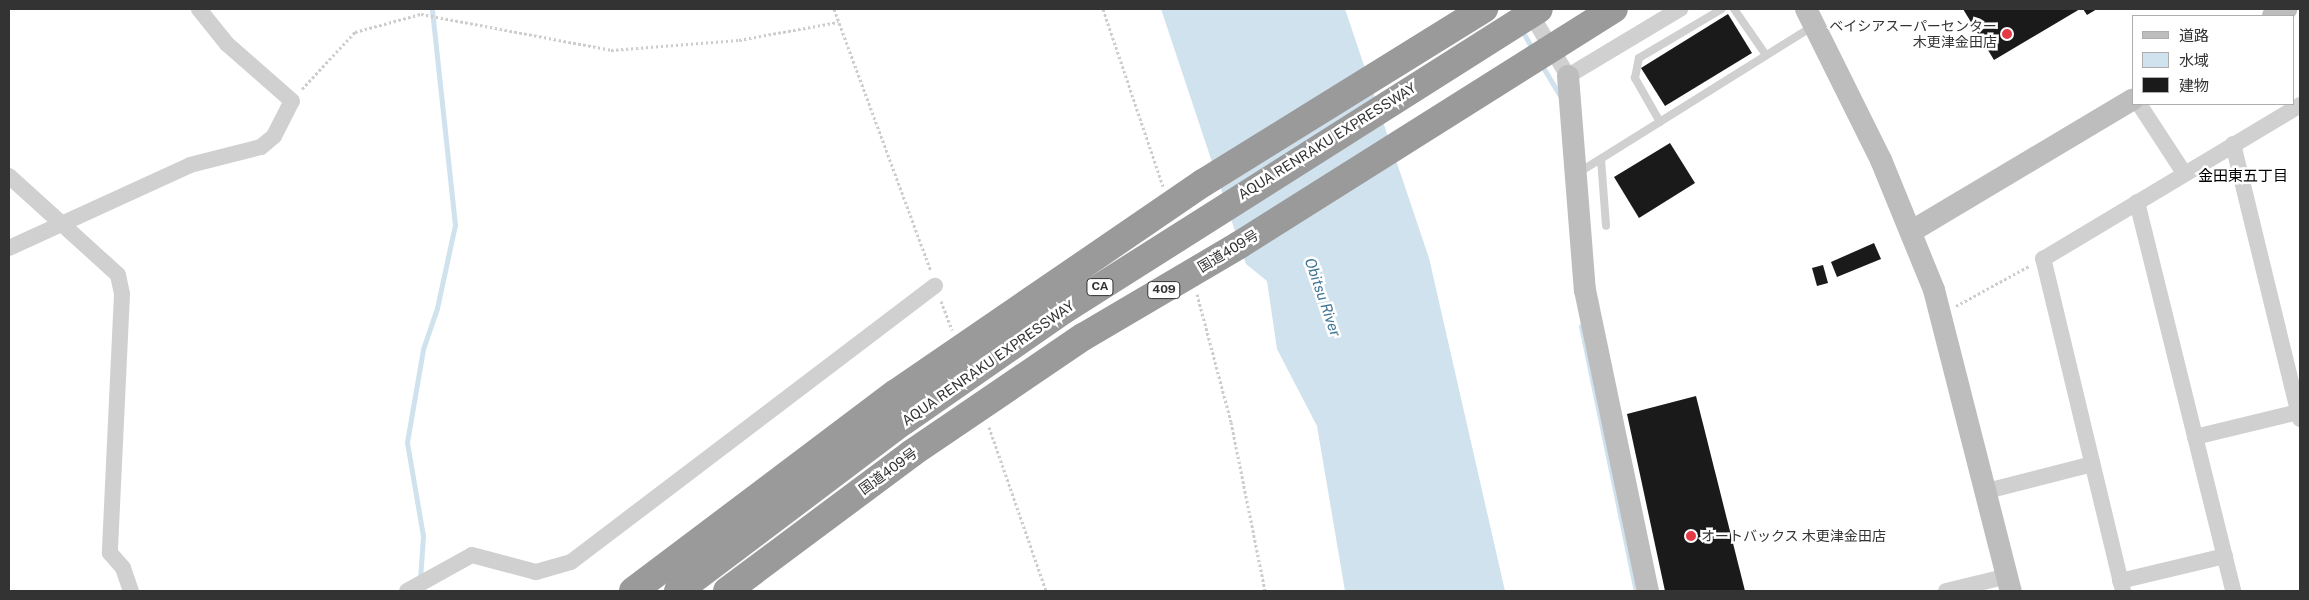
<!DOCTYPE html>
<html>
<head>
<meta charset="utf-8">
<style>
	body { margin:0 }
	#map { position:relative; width:2309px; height:600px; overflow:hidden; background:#fff; font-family:"Public Sans","Noto Sans JP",sans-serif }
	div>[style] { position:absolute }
	.water>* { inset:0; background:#cfe2ee }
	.stream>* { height:5px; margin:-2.5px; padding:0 2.5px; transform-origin:2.5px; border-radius:2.5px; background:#cfe2ee }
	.building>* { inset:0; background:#1a1a1a }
	.path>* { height:3px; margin-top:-1.5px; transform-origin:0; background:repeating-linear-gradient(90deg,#cdcdcd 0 2.5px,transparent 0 5px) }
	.lane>* { height:8px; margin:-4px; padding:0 4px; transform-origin:4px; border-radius:4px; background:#d0d0d0 }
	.street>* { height:16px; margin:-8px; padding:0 8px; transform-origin:8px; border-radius:8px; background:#d0d0d0 }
	.secondary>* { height:22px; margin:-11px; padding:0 11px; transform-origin:11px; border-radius:11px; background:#bdbdbd }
	.highway>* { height:28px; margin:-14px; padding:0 14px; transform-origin:14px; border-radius:14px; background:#9a9a9a }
	.highway-bridge>* { height:28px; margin:-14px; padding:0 14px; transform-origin:14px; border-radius:14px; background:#9a9a9a }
	.dots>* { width:14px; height:14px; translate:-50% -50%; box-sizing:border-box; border:2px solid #fff; border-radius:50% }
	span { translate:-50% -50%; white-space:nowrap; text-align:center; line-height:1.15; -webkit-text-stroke:5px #fff; paint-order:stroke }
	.shield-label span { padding:1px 4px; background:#fff; border:1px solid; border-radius:4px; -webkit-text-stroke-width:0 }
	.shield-label { font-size:12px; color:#333; font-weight:700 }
	.poi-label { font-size:14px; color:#333 }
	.right { translate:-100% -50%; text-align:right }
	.left { translate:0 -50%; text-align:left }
	.street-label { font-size:14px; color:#333 }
	.neighbourhood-label { font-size:15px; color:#000 }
	.water-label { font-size:15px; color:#3f7597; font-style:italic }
	.frame { position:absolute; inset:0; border:10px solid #333; pointer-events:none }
	.legend { position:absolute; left:2132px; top:15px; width:162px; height:90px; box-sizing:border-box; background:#fff; border:1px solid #adadad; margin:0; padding:6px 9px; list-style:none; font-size:15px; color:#333 }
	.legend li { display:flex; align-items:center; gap:10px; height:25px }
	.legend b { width:25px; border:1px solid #adadad }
</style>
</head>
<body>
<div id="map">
	<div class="water">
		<div style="clip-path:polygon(1161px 9px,1345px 9px,1429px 258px,1505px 591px,1345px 591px,1317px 426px,1277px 349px,1267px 281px,1246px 264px)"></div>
	</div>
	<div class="stream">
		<div style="left:1521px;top:29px;width:24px;rotate:60deg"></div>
		<div style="left:1541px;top:64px;width:39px;rotate:59deg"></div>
		<div style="left:1581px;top:326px;width:271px;rotate:78.3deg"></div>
		<div style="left:420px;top:579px;width:43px;rotate:-86deg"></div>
		<div style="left:423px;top:536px;width:95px;rotate:-99.7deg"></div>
		<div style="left:407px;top:442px;width:94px;rotate:-80.2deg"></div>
		<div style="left:423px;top:349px;width:43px;rotate:-71.1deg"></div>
		<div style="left:437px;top:308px;width:85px;rotate:-77.8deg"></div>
		<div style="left:455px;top:225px;width:217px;rotate:-96.1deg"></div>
	</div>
	<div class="building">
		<div style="clip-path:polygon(1963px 9px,2080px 9px,1994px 60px)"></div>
		<div style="clip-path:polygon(2083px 9px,2097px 9px,2087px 15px)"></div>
		<div style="clip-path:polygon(1728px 14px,1752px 53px,1665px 106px,1641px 68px)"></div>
		<div style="clip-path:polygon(1670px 143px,1695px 183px,1639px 218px,1614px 177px)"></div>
		<div style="clip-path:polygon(1874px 243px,1881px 259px,1837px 277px,1831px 262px)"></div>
		<div style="clip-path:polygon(1823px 265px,1828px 283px,1817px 286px,1812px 268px)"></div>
		<div style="clip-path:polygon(1696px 396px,1745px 591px,1665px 591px,1627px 414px)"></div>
	</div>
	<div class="path">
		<div style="left:834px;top:9px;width:279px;rotate:69.7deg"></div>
		<div style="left:1103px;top:9px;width:187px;rotate:71.3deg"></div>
		<div style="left:302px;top:89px;width:78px;rotate:-47.1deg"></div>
		<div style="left:355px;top:32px;width:68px;rotate:-15.3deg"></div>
		<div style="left:421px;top:14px;width:193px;rotate:10.7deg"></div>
		<div style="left:611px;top:50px;width:128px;rotate:-4.5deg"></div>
		<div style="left:739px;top:40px;width:101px;rotate:-10.3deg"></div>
		<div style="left:1197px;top:294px;width:132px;rotate:75.1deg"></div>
		<div style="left:1231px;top:422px;width:172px;rotate:78.6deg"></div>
		<div style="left:941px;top:301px;width:31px;rotate:69deg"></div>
		<div style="left:1956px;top:306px;width:83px;rotate:-28.7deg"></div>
		<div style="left:989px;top:427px;width:174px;rotate:70.8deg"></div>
	</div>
	<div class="lane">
		<div style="left:1734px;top:9px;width:56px;rotate:55.2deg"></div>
		<div style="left:1660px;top:122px;width:51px;rotate:-119.6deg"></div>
		<div style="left:1635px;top:78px;width:20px;rotate:-79deg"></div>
		<div style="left:1639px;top:58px;width:96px;rotate:-30.6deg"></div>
		<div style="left:1601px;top:159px;width:67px;rotate:85.7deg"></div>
		<div style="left:1578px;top:173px;width:276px;rotate:-32deg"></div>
	</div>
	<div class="street">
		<div style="left:1528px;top:9px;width:78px;rotate:59.2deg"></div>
		<div style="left:1568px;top:76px;width:131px;rotate:-30.9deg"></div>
		<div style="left:2139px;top:104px;width:82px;rotate:56.9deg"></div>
		<div style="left:2233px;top:144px;width:283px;rotate:76.3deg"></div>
		<div style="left:9px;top:176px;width:147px;rotate:42.2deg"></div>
		<div style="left:118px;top:275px;width:19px;rotate:78deg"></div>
		<div style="left:122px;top:294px;width:259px;rotate:92.7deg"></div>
		<div style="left:110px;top:553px;width:20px;rotate:49deg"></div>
		<div style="left:123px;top:568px;width:24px;rotate:71deg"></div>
		<div style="left:2137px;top:202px;width:401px;rotate:76.1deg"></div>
		<div style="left:9px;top:248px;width:199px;rotate:-24.6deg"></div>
		<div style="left:190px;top:165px;width:73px;rotate:-14.2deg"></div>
		<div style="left:261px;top:147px;width:17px;rotate:-40deg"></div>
		<div style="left:274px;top:136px;width:39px;rotate:-63deg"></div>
		<div style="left:292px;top:101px;width:86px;rotate:-138.8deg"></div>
		<div style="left:227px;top:44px;width:45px;rotate:-128.7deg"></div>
		<div style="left:2195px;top:437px;width:106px;rotate:-13.6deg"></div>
		<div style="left:1987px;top:491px;width:108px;rotate:-14.4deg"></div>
		<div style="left:2120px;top:581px;width:108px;rotate:-13.4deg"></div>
		<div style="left:407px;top:591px;width:74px;rotate:-29deg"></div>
		<div style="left:472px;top:555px;width:66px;rotate:14.9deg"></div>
		<div style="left:536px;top:572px;width:36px;rotate:-16deg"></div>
		<div style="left:571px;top:562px;width:457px;rotate:-37.2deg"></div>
		<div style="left:1946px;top:591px;width:64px;rotate:-13.6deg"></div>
		<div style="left:2123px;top:591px;width:342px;rotate:-103.5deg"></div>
		<div style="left:2043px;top:259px;width:300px;rotate:-30.9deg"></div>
	</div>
	<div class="secondary">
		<div style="left:1806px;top:9px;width:169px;rotate:63.6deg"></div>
		<div style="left:1881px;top:160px;width:140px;rotate:67.8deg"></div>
		<div style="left:1934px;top:290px;width:311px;rotate:75.7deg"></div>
		<div style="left:2273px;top:16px;width:15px;rotate:-28deg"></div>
		<div style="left:1568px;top:76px;width:215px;rotate:85.5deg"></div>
		<div style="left:1585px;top:290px;width:308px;rotate:78.2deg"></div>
		<div style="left:1912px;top:231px;width:257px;rotate:-30.8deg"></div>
	</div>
	<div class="highway">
		<div style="left:633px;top:591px;width:329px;rotate:-37deg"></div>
	</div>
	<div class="highway-bridge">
		<div style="left:896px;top:393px;width:372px;rotate:-34.4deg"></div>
		<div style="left:1203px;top:183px;width:331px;rotate:-31.8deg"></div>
		<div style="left:678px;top:591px;width:283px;rotate:-37deg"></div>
		<div style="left:904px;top:421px;width:195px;rotate:-34.8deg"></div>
		<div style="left:1064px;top:310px;width:562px;rotate:-32.36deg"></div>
		<div style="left:727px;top:591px;width:231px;rotate:-36.7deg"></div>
		<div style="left:912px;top:453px;width:207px;rotate:-34.2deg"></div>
		<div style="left:1083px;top:337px;width:181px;rotate:-30.5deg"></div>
		<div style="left:1239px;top:245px;width:443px;rotate:-32.2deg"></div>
	</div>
	<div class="dots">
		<div style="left:2007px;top:34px;background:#e63946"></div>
		<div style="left:1691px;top:536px;background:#e63946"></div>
	</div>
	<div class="shield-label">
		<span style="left:1100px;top:287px">CA</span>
		<span style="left:1164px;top:290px">409</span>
	</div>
	<div class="poi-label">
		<span class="right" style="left:1997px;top:34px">ベイシアスーパーセンター<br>木更津金田店</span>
		<span class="left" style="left:1701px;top:536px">オートバックス 木更津金田店</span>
	</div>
	<div class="street-label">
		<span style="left:1327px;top:141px;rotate:-32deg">AQUA RENRAKU EXPRESSWAY</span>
		<span style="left:1228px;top:251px;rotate:-31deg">国道409号</span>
		<span style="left:988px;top:363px;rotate:-35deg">AQUA RENRAKU EXPRESSWAY</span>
		<span style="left:888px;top:471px;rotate:-36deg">国道409号</span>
	</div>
	<div class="neighbourhood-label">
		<span style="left:2243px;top:176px">金田東五丁目</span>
	</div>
	<div class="water-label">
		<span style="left:1323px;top:297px;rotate:71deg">Obitsu River</span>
	</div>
	<div class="frame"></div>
	<ul class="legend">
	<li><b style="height:6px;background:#bdbdbd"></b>道路</li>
	<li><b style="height:14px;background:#cfe2ee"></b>水域</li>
	<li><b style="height:14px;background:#1a1a1a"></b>建物</li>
	</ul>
</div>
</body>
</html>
